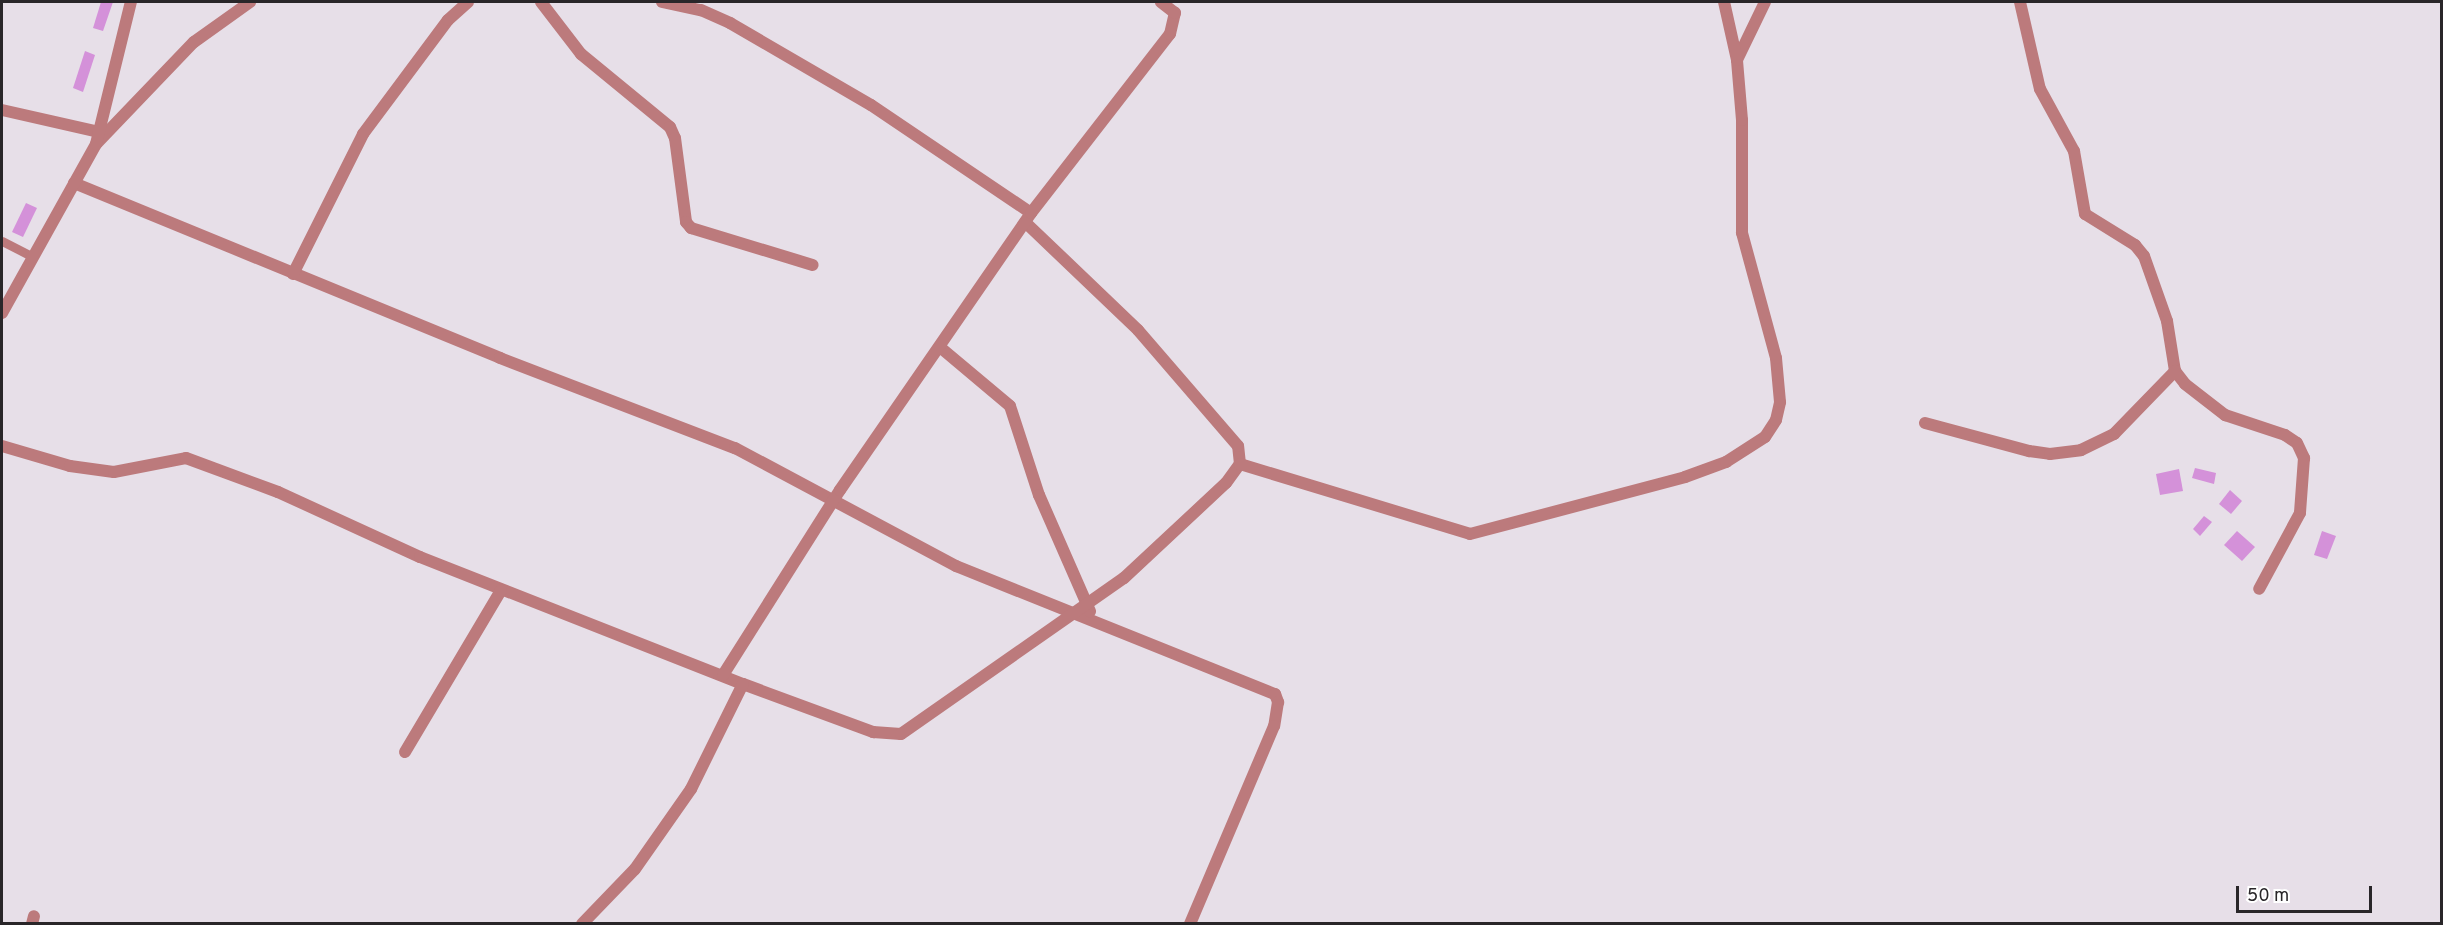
<!DOCTYPE html>
<html>
<head>
<meta charset="utf-8">
<style>
	body { margin:0 }
	#map { position:relative; width:2443px; height:925px; overflow:hidden; background:#e7dfe8; font-family:Overpass,sans-serif }
	div>[style] { position:absolute }
	.building>* { inset:0; background:#d491d9 }
	.lane>* { height:9px; margin:-4.5px; padding:0 4.5px; transform-origin:4.5px; border-radius:4.5px; background:#bc7a7c }
	.street>* { height:12px; margin:-6px; padding:0 6px; transform-origin:6px; border-radius:6px; background:#bc7a7c }
	span { translate:-50% -50%; white-space:nowrap; text-align:center; line-height:1.15; -webkit-text-stroke:4.5px #fff; paint-order:stroke }
	.frame { position:absolute; inset:0; border:3px solid #292629; pointer-events:none }
	.scale { position:absolute; left:2236px; top:886px; width:136px; height:27px; box-sizing:border-box; border:3px solid #292629; border-top:0; padding-left:8px; font-size:18px; line-height:21px; white-space:nowrap; color:#292629; -webkit-text-stroke:4px #fff; paint-order:stroke }
</style>
</head>
<body>
<div id="map">
	<div class="building">
		<div style="clip-path:polygon(101px 2px,113px 2px,103px 31px,93px 28px)"></div>
		<div style="clip-path:polygon(85px 51px,95px 55px,83px 92px,73px 88px)"></div>
		<div style="clip-path:polygon(26px 203px,37px 208px,23px 237px,12px 232px)"></div>
		<div style="clip-path:polygon(2195px 468px,2216px 473px,2214px 484px,2192px 478px)"></div>
		<div style="clip-path:polygon(2179px 469px,2183px 491px,2160px 495px,2156px 474px)"></div>
		<div style="clip-path:polygon(2230px 490px,2242px 501px,2231px 514px,2219px 504px)"></div>
		<div style="clip-path:polygon(2204px 516px,2212px 522px,2200px 536px,2193px 529px)"></div>
		<div style="clip-path:polygon(2237px 531px,2255px 547px,2242px 561px,2224px 545px)"></div>
		<div style="clip-path:polygon(2322px 531px,2336px 536px,2327px 559px,2314px 555px)"></div>
	</div>
	<div class="lane">
		<div style="left:2px;top:241px;width:35px;rotate:27deg"></div>
	</div>
	<div class="street">
		<div style="left:541px;top:2px;width:66px;rotate:52.4deg"></div>
		<div style="left:581px;top:54px;width:115px;rotate:39.4deg"></div>
		<div style="left:670px;top:127px;width:12px;rotate:66deg"></div>
		<div style="left:675px;top:138px;width:85px;rotate:82.5deg"></div>
		<div style="left:686px;top:222px;width:8px;rotate:50deg"></div>
		<div style="left:691px;top:228px;width:127px;rotate:16.9deg"></div>
		<div style="left:662px;top:2px;width:40px;rotate:12deg"></div>
		<div style="left:701px;top:10px;width:32px;rotate:24deg"></div>
		<div style="left:730px;top:23px;width:163px;rotate:30.2deg"></div>
		<div style="left:871px;top:105px;width:193px;rotate:34deg"></div>
		<div style="left:2020px;top:2px;width:89px;rotate:77.1deg"></div>
		<div style="left:2040px;top:89px;width:71px;rotate:61.3deg"></div>
		<div style="left:2074px;top:151px;width:64px;rotate:80.1deg"></div>
		<div style="left:2085px;top:214px;width:59px;rotate:31.8deg"></div>
		<div style="left:2135px;top:245px;width:14px;rotate:51deg"></div>
		<div style="left:2144px;top:256px;width:69px;rotate:70.5deg"></div>
		<div style="left:2167px;top:321px;width:51px;rotate:80.9deg"></div>
		<div style="left:2175px;top:371px;width:16px;rotate:52deg"></div>
		<div style="left:2185px;top:384px;width:51px;rotate:37.8deg"></div>
		<div style="left:2225px;top:415px;width:63px;rotate:18.4deg"></div>
		<div style="left:2285px;top:435px;width:14px;rotate:34deg"></div>
		<div style="left:2297px;top:443px;width:17px;rotate:65deg"></div>
		<div style="left:2304px;top:458px;width:55px;rotate:94.2deg"></div>
		<div style="left:2300px;top:513px;width:86px;rotate:118.3deg"></div>
		<div style="left:1737px;top:60px;width:64px;rotate:-64.2deg"></div>
		<div style="left:2px;top:110px;width:99px;rotate:12.8deg"></div>
		<div style="left:97px;top:143px;width:140px;rotate:-46.2deg"></div>
		<div style="left:194px;top:42px;width:69px;rotate:-35.5deg"></div>
		<div style="left:74px;top:183px;width:461px;rotate:22.3deg"></div>
		<div style="left:500px;top:358px;width:252px;rotate:21deg"></div>
		<div style="left:735px;top:448px;width:251px;rotate:28.1deg"></div>
		<div style="left:956px;top:566px;width:344px;rotate:21.9deg"></div>
		<div style="left:1275px;top:694px;width:9px;rotate:69deg"></div>
		<div style="left:1278px;top:702px;width:24px;rotate:99deg"></div>
		<div style="left:1274px;top:726px;width:215px;rotate:113deg"></div>
		<div style="left:293px;top:274px;width:157px;rotate:-63.4deg"></div>
		<div style="left:363px;top:134px;width:142px;rotate:-53.3deg"></div>
		<div style="left:448px;top:20px;width:27px;rotate:-42deg"></div>
		<div style="left:2px;top:313px;width:193px;rotate:-60.9deg"></div>
		<div style="left:96px;top:144px;width:146px;rotate:-76.2deg"></div>
		<div style="left:941px;top:348px;width:90px;rotate:40deg"></div>
		<div style="left:1010px;top:406px;width:94px;rotate:72deg"></div>
		<div style="left:1039px;top:495px;width:127px;rotate:66.3deg"></div>
		<div style="left:1925px;top:423px;width:108px;rotate:15.1deg"></div>
		<div style="left:2029px;top:451px;width:21px;rotate:8deg"></div>
		<div style="left:2050px;top:454px;width:31px;rotate:-7deg"></div>
		<div style="left:2081px;top:450px;width:37px;rotate:-26deg"></div>
		<div style="left:2114px;top:434px;width:88px;rotate:-45.9deg"></div>
		<div style="left:2px;top:446px;width:71px;rotate:16.4deg"></div>
		<div style="left:70px;top:466px;width:44px;rotate:7.8deg"></div>
		<div style="left:114px;top:472px;width:73px;rotate:-11deg"></div>
		<div style="left:186px;top:458px;width:98px;rotate:20.3deg"></div>
		<div style="left:278px;top:492px;width:156px;rotate:24.6deg"></div>
		<div style="left:420px;top:557px;width:347px;rotate:21.5deg"></div>
		<div style="left:743px;top:684px;width:139px;rotate:20.3deg"></div>
		<div style="left:873px;top:732px;width:28px;rotate:4deg"></div>
		<div style="left:901px;top:734px;width:272px;rotate:-35deg"></div>
		<div style="left:1124px;top:578px;width:139px;rotate:-43deg"></div>
		<div style="left:1226px;top:483px;width:24px;rotate:-54deg"></div>
		<div style="left:1240px;top:464px;width:18px;rotate:-96deg"></div>
		<div style="left:1238px;top:446px;width:153px;rotate:-130.8deg"></div>
		<div style="left:1138px;top:330px;width:156px;rotate:-136.3deg"></div>
		<div style="left:1240px;top:464px;width:240px;rotate:16.9deg"></div>
		<div style="left:1470px;top:534px;width:222px;rotate:-14.8deg"></div>
		<div style="left:1685px;top:477px;width:44px;rotate:-20.1deg"></div>
		<div style="left:1726px;top:462px;width:46px;rotate:-32.7deg"></div>
		<div style="left:1765px;top:437px;width:20px;rotate:-57deg"></div>
		<div style="left:1776px;top:420px;width:18px;rotate:-77deg"></div>
		<div style="left:1780px;top:402px;width:44px;rotate:-95.2deg"></div>
		<div style="left:1776px;top:358px;width:130px;rotate:-105.2deg"></div>
		<div style="left:1742px;top:233px;width:113px;rotate:-90deg"></div>
		<div style="left:1742px;top:120px;width:60px;rotate:-94.8deg"></div>
		<div style="left:1737px;top:60px;width:59px;rotate:-102.6deg"></div>
		<div style="left:723px;top:675px;width:219px;rotate:-57.7deg"></div>
		<div style="left:840px;top:490px;width:336px;rotate:-55.4deg"></div>
		<div style="left:1031px;top:213px;width:227px;rotate:-52.2deg"></div>
		<div style="left:1170px;top:34px;width:22px;rotate:-77deg"></div>
		<div style="left:1175px;top:13px;width:18px;rotate:-142deg"></div>
		<div style="left:405px;top:752px;width:188px;rotate:-59.3deg"></div>
		<div style="left:32px;top:924px;width:8px;rotate:-76deg"></div>
		<div style="left:582px;top:924px;width:76px;rotate:-46.1deg"></div>
		<div style="left:635px;top:869px;width:98px;rotate:-55deg"></div>
		<div style="left:691px;top:789px;width:117px;rotate:-63.7deg"></div>
	</div>
	<div class="frame"></div>
	<div class="scale">50 m</div>
</div>
</body>
</html>
